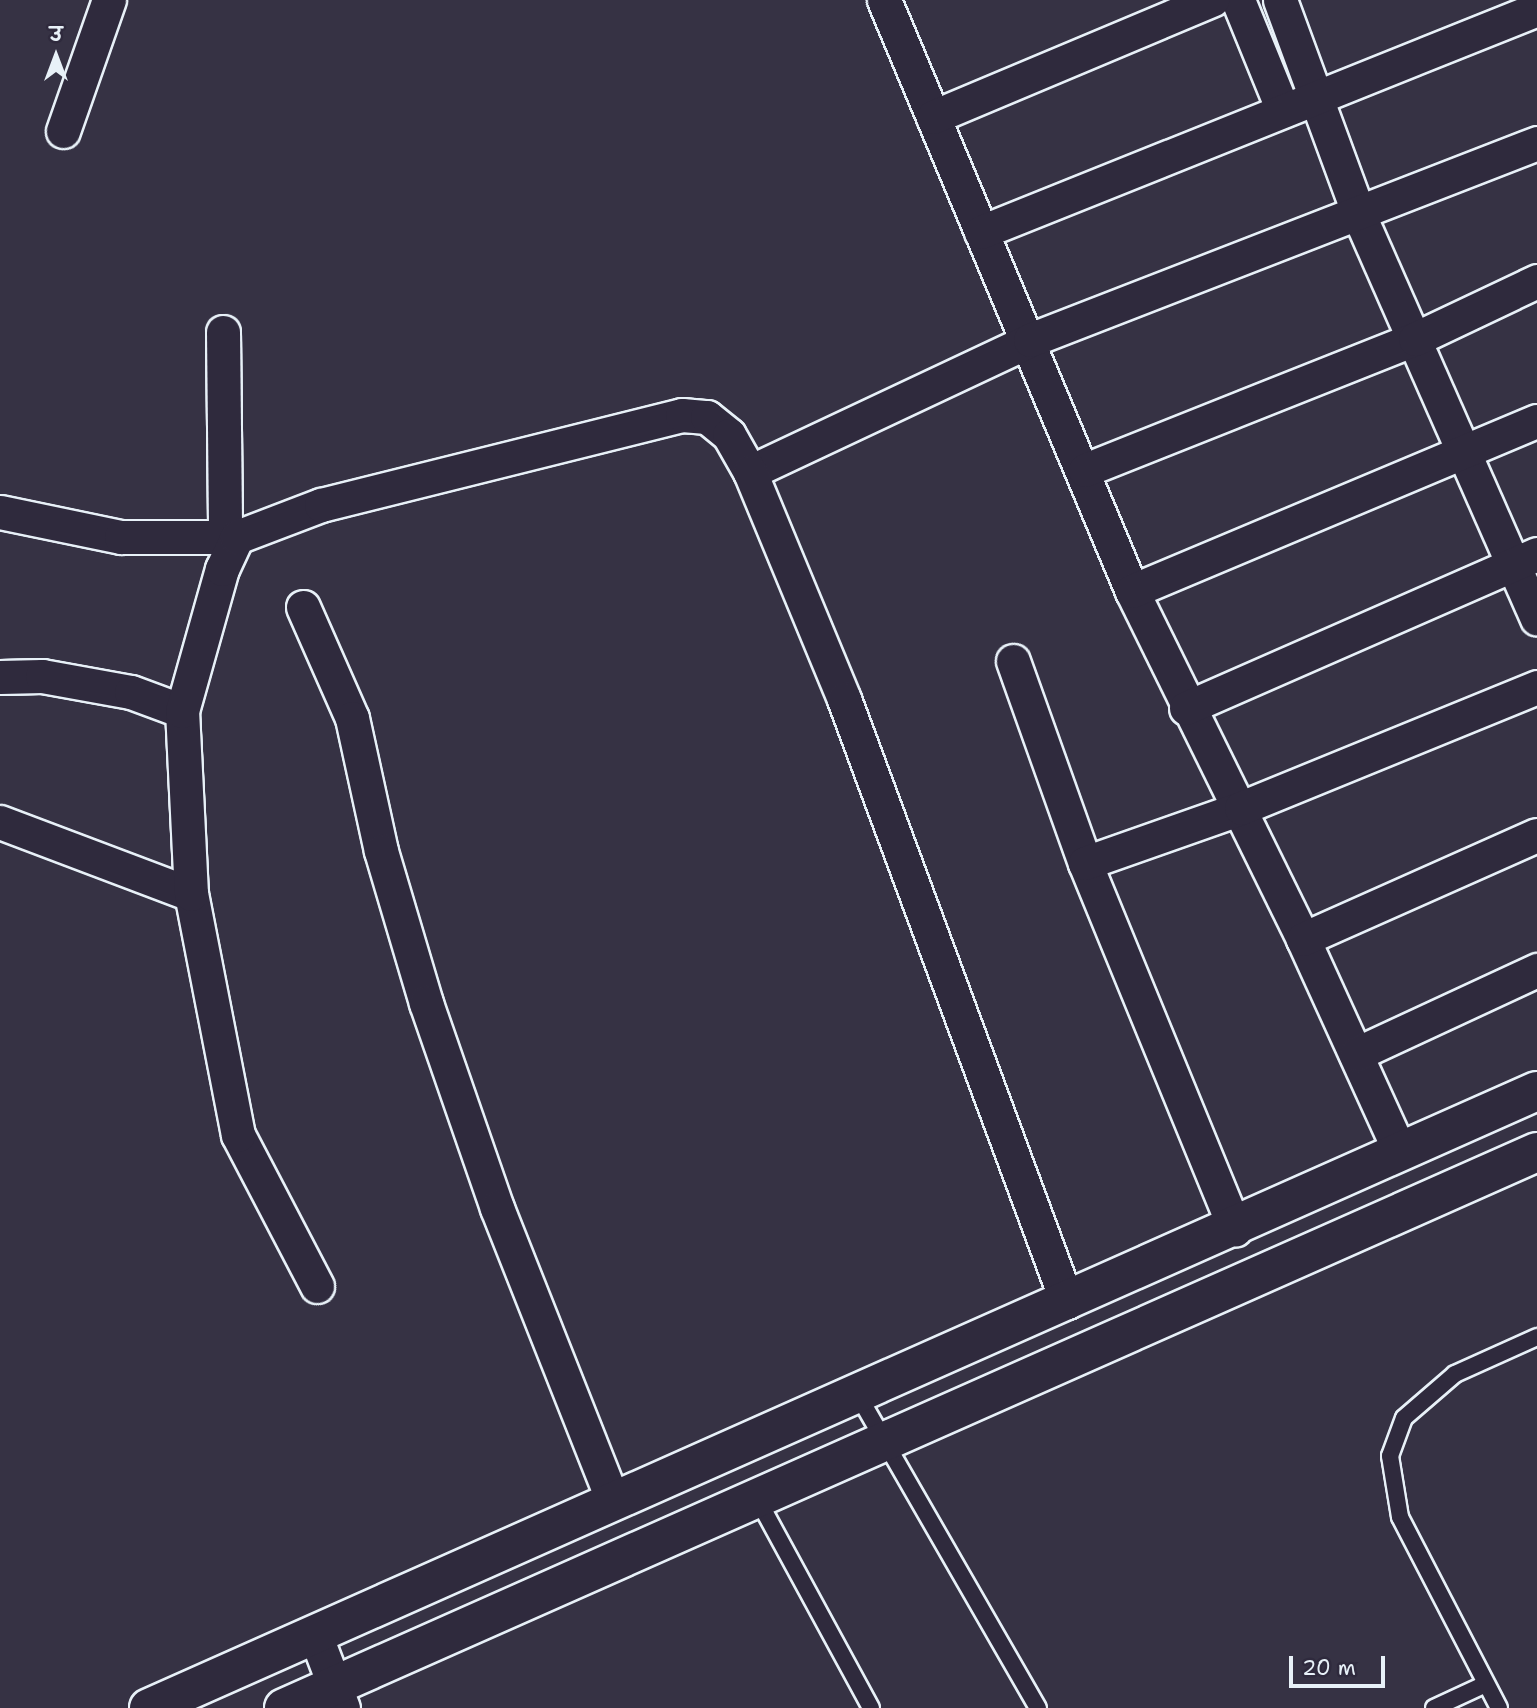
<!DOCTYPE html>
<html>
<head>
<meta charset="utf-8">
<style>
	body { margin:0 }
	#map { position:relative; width:1537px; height:1708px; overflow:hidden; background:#363244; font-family:"Shantell Sans","Playpen Sans Deva",sans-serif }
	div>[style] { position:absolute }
	.roads { filter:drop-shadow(2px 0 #e8f1f8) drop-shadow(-2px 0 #e8f1f8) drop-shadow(0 2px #e8f1f8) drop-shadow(0 -2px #e8f1f8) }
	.service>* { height:16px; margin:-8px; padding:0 8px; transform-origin:8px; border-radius:8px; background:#2f2a3d }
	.minor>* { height:33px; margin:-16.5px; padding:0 16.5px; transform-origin:16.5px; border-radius:16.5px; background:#2f2a3d }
	.primary>* { height:38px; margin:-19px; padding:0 19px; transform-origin:19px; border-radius:19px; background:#2f2a3d }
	span { translate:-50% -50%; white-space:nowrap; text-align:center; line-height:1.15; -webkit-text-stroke:6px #2f2a3d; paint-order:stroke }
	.north { position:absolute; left:21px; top:21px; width:70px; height:70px; -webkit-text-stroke:5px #2f2a3d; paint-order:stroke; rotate:0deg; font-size:19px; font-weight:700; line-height:28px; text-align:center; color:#e8f1f8 }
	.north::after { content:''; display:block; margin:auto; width:24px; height:32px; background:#e8f1f8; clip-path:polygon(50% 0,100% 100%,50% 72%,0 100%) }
	.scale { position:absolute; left:1289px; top:1656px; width:96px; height:32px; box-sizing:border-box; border:4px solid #e8f1f8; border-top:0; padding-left:9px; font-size:21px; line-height:24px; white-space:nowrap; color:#e8f1f8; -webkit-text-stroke:5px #2f2a3d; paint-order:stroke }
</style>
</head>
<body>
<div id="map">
	<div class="roads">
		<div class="service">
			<div style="left:858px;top:1395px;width:361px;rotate:60.1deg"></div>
			<div style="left:757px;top:1498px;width:239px;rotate:61.5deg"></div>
			<div style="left:1434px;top:1708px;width:57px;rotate:-24.8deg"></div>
			<div style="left:1499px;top:1708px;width:215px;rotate:-117.4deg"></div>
			<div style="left:1400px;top:1517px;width:62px;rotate:-99.3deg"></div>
			<div style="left:1390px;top:1456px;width:40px;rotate:-69.8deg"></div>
			<div style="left:1404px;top:1418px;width:67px;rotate:-40.8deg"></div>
			<div style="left:1455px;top:1374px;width:90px;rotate:-24.3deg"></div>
		</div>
		<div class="minor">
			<div style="left:884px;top:0;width:641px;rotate:67.24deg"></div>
			<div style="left:1132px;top:591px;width:388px;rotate:63.8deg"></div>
			<div style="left:1303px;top:939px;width:234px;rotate:65.5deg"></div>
			<div style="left:1238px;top:0;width:119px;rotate:67.8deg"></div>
			<div style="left:1280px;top:0;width:229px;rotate:69.8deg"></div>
			<div style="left:1359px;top:215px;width:441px;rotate:66.2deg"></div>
			<div style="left:933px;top:117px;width:303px;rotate:-22.8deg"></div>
			<div style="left:63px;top:131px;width:139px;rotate:-70.7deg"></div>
			<div style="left:981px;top:232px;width:599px;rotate:-21.85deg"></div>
			<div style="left:223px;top:332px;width:208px;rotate:89.4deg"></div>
			<div style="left:1085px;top:470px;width:355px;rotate:-21.7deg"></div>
			<div style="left:1415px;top:339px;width:135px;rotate:-25.4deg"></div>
			<div style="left:750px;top:472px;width:310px;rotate:-25.2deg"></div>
			<div style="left:1030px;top:340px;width:544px;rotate:-21.23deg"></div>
			<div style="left:0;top:512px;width:124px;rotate:11.7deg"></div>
			<div style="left:121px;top:537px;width:116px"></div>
			<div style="left:1132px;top:591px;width:439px;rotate:-22.8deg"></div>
			<div style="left:303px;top:607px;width:121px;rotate:66.2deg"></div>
			<div style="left:352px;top:718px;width:136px;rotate:77.7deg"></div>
			<div style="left:381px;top:851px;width:159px;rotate:73.5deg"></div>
			<div style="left:426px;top:1003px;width:217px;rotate:70.9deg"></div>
			<div style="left:497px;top:1208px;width:315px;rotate:68.4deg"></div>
			<div style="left:1013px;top:661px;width:214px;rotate:70.4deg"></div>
			<div style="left:1085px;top:863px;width:396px;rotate:67.7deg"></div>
			<div style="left:0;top:677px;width:42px;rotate:-1.4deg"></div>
			<div style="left:42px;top:676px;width:90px;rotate:10.2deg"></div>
			<div style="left:131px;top:692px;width:54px;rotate:20.4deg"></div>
			<div style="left:1186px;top:708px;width:383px;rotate:-23.7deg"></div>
			<div style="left:0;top:822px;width:204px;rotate:20.7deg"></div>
			<div style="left:1085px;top:863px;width:165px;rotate:-19.4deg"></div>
			<div style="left:1241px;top:808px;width:320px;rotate:-22.2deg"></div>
			<div style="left:1303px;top:939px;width:256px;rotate:-24deg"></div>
			<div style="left:1356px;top:1054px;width:200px;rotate:-24.9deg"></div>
			<div style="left:317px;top:1286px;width:170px;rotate:-117.6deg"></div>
			<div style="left:238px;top:1135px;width:246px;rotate:-101deg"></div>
			<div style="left:191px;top:894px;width:183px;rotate:-92.8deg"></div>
			<div style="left:182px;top:711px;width:148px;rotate:-74.3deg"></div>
			<div style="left:222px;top:569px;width:35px;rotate:-65deg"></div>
			<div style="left:237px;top:537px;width:90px;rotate:-20.9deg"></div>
			<div style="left:321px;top:505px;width:372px;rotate:-14deg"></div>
			<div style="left:682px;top:415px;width:25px;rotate:5deg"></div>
			<div style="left:707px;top:417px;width:28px;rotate:39deg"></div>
			<div style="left:729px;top:435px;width:43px;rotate:60.4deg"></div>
			<div style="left:750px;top:472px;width:246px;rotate:67.5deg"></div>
			<div style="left:844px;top:699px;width:643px;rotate:69.7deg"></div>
			<div style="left:315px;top:1634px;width:79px;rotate:69.3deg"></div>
		</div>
		<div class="primary">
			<div style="left:149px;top:1708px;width:1519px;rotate:-23.97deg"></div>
			<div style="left:284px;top:1708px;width:1371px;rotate:-23.93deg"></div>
		</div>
	</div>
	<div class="north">उ</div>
	<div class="scale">20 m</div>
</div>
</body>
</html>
